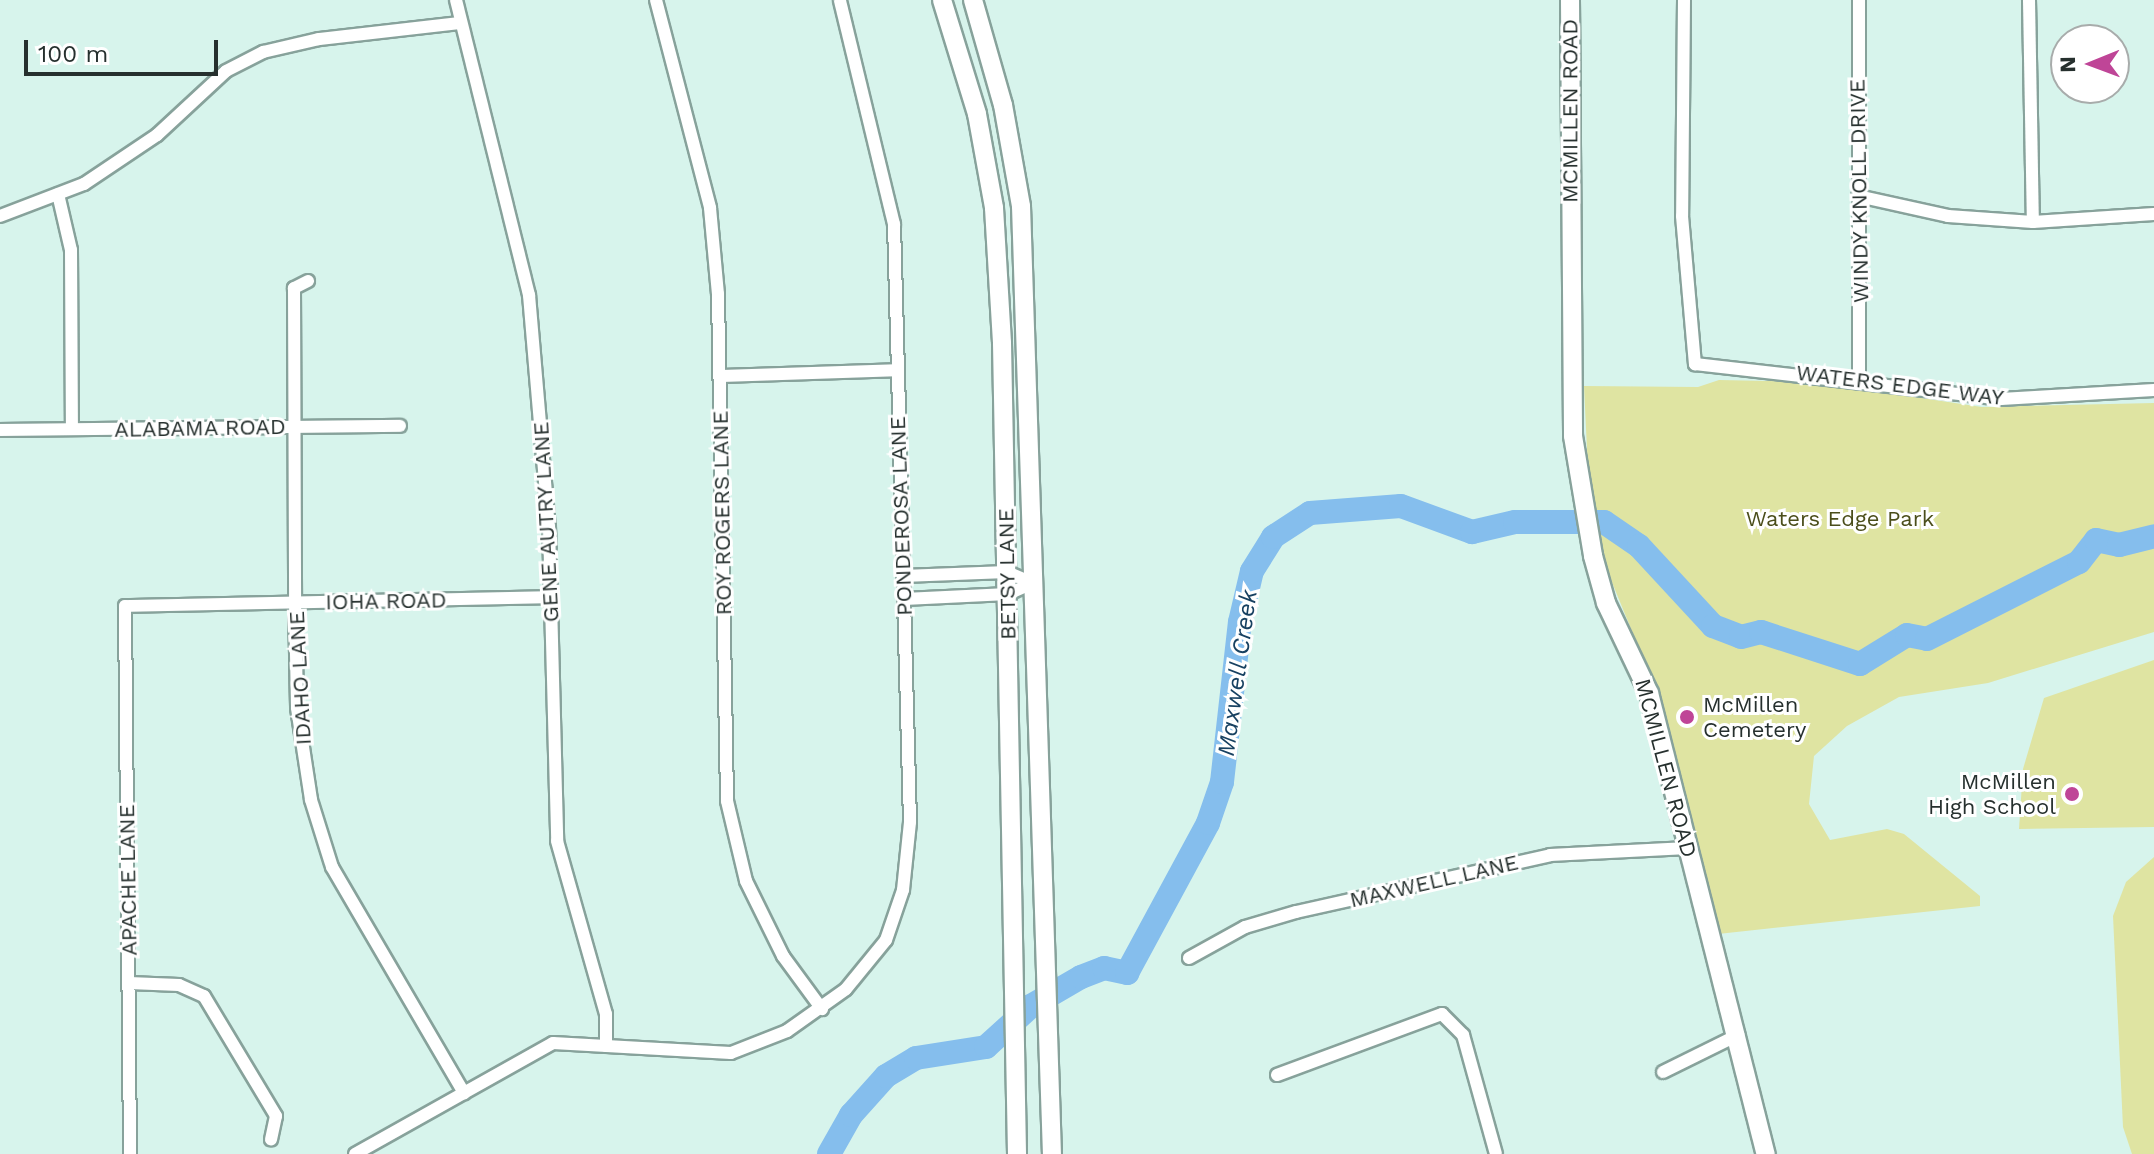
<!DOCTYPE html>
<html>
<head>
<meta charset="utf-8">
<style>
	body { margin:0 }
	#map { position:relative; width:2154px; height:1154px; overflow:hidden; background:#d7f4ec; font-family:"Work Sans",sans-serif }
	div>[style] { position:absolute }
	.green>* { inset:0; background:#dfe4a2 }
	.river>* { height:24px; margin:-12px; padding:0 12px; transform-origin:12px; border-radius:12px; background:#85beed }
	.roads { filter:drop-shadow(2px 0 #87a29b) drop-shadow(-2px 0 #87a29b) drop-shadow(0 2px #87a29b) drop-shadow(0 -2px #87a29b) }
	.street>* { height:12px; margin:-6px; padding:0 6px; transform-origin:6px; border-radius:6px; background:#fff }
	.secondary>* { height:18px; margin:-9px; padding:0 9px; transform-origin:9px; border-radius:9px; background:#fff }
	.dots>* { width:22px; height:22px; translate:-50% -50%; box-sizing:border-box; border:4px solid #fff; border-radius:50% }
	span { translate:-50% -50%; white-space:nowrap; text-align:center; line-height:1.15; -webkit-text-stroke:6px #fff; paint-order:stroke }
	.street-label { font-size:22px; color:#26302e }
	.park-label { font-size:22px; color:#4b4e1b }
	.poi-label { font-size:22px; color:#26302e }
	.left { translate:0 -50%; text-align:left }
	.right { translate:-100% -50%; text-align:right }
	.water-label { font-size:24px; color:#174161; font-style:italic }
	.north { position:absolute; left:2050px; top:24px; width:80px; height:80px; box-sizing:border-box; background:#fff; border:2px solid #a8acab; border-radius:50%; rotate:269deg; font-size:22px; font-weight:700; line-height:32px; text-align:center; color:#26302e }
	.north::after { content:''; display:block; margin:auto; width:28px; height:36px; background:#bf4597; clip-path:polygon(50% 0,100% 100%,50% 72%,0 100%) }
	.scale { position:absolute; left:24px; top:40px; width:194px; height:36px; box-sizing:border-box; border:4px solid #26302e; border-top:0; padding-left:10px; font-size:24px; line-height:28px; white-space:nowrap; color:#26302e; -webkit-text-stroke:6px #fff; paint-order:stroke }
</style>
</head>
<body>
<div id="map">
	<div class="green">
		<div style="clip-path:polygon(1719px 380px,1813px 382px,1982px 407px,2154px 403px,2154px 632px,1988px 683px,1899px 697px,1847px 726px,1814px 756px,1809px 804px,1830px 840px,1887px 829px,1904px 834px,1980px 896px,1980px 906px,1718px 934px,1659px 697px,1602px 558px,1588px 471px,1584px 386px,1698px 387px)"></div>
		<div style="clip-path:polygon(2154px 660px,2154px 827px,2019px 829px,2023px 769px,2044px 698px)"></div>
		<div style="clip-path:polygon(2154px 857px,2154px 1154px,2132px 1154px,2123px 1127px,2113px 916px,2126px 882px)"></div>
	</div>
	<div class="river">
		<div style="left:829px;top:1154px;width:45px;rotate:-60.6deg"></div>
		<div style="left:851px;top:1115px;width:52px;rotate:-48.1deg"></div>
		<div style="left:886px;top:1076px;width:35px;rotate:-31deg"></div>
		<div style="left:916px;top:1058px;width:71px;rotate:-8.9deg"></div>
		<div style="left:986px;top:1047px;width:61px;rotate:-42.3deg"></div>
		<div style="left:1031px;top:1006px;width:58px;rotate:-30.1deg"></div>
		<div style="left:1081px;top:977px;width:25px;rotate:-21deg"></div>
		<div style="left:1104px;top:968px;width:24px;rotate:12deg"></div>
		<div style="left:1127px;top:973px;width:170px;rotate:-61.6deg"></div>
		<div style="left:1208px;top:823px;width:43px;rotate:-71.1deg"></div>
		<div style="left:1222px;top:782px;width:161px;rotate:-83.6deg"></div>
		<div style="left:1240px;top:622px;width:52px;rotate:-76.8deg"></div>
		<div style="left:1252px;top:571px;width:40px;rotate:-58deg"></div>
		<div style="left:1273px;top:537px;width:44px;rotate:-33deg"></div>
		<div style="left:1310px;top:513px;width:91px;rotate:-4.4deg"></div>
		<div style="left:1401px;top:506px;width:76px;rotate:20.1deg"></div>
		<div style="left:1472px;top:532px;width:44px;rotate:-13.1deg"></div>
		<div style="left:1515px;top:522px;width:89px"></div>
		<div style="left:1604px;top:522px;width:42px;rotate:34.4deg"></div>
		<div style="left:1639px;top:546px;width:109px;rotate:47.2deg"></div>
		<div style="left:1713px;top:626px;width:30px;rotate:21deg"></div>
		<div style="left:1741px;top:637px;width:21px;rotate:-14deg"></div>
		<div style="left:1761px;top:632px;width:104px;rotate:17.9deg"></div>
		<div style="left:1860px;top:664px;width:55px;rotate:-31.7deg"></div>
		<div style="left:1907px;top:635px;width:20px;rotate:11deg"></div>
		<div style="left:1927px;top:639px;width:170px;rotate:-26.9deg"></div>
		<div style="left:2079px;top:562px;width:28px;rotate:-52deg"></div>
		<div style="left:2096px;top:540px;width:24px;rotate:12deg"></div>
		<div style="left:2119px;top:545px;width:36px;rotate:-14deg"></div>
	</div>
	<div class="roads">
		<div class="street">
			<div style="left:456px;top:0;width:304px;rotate:76.1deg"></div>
			<div style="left:529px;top:295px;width:232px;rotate:85.1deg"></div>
			<div style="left:549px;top:526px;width:315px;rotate:88.5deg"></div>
			<div style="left:557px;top:841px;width:180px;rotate:74.2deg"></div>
			<div style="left:606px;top:1014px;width:32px;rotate:90deg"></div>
			<div style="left:656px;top:0;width:215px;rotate:75.4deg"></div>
			<div style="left:710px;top:208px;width:86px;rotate:84.7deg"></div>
			<div style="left:718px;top:294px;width:507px;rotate:88.98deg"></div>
			<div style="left:727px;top:801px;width:82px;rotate:76.6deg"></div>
			<div style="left:746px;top:881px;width:84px;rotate:63.7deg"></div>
			<div style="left:783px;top:956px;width:66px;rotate:53.7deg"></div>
			<div style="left:1684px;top:0;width:216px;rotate:90.5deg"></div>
			<div style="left:1682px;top:216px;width:149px;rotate:85deg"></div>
			<div style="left:1695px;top:364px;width:308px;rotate:6.5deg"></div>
			<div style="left:2001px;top:399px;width:153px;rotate:-3.4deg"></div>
			<div style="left:2029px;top:0;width:222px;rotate:89deg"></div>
			<div style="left:58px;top:194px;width:57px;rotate:76.9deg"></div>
			<div style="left:71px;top:250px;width:179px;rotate:89.7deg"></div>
			<div style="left:1858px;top:196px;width:92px;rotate:12.5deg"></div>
			<div style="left:1948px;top:216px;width:85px;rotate:4deg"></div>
			<div style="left:2033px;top:222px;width:121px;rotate:-3.8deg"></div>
			<div style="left:0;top:216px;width:90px;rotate:-20.9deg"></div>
			<div style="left:84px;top:184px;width:88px;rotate:-33.9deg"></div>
			<div style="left:157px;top:135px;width:94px;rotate:-42.8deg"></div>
			<div style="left:226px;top:71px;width:42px;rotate:-27.2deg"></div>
			<div style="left:263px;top:52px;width:57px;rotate:-13.1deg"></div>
			<div style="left:319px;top:39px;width:142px;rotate:-6.5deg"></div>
			<div style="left:308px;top:281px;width:16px;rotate:153deg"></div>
			<div style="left:294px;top:288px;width:314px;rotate:89.8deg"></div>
			<div style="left:295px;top:602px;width:106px;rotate:88.9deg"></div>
			<div style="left:297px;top:708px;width:93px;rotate:81.3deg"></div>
			<div style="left:311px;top:800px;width:70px;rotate:72.6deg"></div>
			<div style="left:332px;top:867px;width:262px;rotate:59.7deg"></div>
			<div style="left:720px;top:376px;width:177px;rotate:-1.9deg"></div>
			<div style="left:1859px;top:382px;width:382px;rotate:-90deg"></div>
			<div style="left:0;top:430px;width:400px;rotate:-0.6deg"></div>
			<div style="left:903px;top:576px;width:104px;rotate:-2.2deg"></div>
			<div style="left:1007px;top:572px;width:28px;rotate:23deg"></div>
			<div style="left:904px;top:599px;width:104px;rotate:-2.8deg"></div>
			<div style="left:1008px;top:594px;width:27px;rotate:-24deg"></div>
			<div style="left:1189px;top:958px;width:64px;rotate:-29deg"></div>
			<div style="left:1245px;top:927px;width:53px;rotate:-16.4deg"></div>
			<div style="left:1296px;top:912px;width:260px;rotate:-12.6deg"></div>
			<div style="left:1550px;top:855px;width:138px;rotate:-2.9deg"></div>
			<div style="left:129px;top:983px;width:50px;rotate:2.3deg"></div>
			<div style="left:179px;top:985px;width:27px;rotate:24deg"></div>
			<div style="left:204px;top:996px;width:140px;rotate:59deg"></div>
			<div style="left:276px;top:1116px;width:24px;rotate:102deg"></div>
			<div style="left:1663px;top:1072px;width:84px;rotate:-26.3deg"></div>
			<div style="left:1277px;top:1075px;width:176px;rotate:-20.3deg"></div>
			<div style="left:1442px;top:1014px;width:30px;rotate:45deg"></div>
			<div style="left:1463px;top:1035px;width:123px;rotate:74.5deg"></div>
			<div style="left:130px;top:1154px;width:548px;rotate:-90.52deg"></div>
			<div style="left:125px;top:606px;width:426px;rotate:-1.2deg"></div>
			<div style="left:355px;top:1154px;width:227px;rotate:-29.3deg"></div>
			<div style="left:553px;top:1043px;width:178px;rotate:3.2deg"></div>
			<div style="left:731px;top:1053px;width:60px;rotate:-21.4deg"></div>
			<div style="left:787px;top:1031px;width:72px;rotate:-35.4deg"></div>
			<div style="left:846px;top:989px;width:63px;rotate:-50.8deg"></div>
			<div style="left:886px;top:940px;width:53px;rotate:-71.2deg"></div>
			<div style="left:903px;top:890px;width:68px;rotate:-84.1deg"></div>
			<div style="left:910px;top:822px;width:598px;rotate:-91.53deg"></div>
			<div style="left:894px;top:224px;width:230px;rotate:-103.6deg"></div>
		</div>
		<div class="secondary">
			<div style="left:942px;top:0;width:119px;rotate:72.9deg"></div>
			<div style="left:977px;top:114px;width:96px;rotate:79.7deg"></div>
			<div style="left:994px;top:208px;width:135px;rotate:86.6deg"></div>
			<div style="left:1002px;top:343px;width:811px;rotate:88.94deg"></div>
			<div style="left:973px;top:0;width:109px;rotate:74.1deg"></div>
			<div style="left:1003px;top:105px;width:103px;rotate:79.9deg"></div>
			<div style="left:1021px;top:206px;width:949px;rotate:88.13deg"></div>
			<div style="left:1570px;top:0;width:436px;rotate:89.6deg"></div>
			<div style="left:1573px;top:436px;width:122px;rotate:80.5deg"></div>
			<div style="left:1593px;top:556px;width:49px;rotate:74.5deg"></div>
			<div style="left:1606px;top:603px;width:100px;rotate:64.5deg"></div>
			<div style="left:1649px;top:693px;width:476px;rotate:75.8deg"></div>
		</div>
	</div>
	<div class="dots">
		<div style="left:1687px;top:717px;background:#bf4597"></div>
		<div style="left:2072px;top:794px;background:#bf4597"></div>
	</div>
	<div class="street-label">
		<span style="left:1570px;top:111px;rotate:-90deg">MCMILLEN ROAD</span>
		<span style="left:1859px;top:191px;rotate:-91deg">WINDY KNOLL DRIVE</span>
		<span style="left:1900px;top:385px;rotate:7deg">WATERS EDGE WAY</span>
		<span style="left:200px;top:428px;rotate:-1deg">ALABAMA ROAD</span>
		<span style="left:722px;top:513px;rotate:-91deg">ROY ROGERS LANE</span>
		<span style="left:901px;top:516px;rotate:-92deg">PONDEROSA LANE</span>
		<span style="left:546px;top:522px;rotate:-93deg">GENE AUTRY LANE</span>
		<span style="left:1007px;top:574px;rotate:-91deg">BETSY LANE</span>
		<span style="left:386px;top:601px;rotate:-1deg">IOHA ROAD</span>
		<span style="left:300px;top:678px;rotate:-93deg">IDAHO LANE</span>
		<span style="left:1666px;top:768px;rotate:75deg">MCMILLEN ROAD</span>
		<span style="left:128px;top:880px;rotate:-91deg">APACHE LANE</span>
		<span style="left:1434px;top:881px;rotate:-13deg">MAXWELL LANE</span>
	</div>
	<div class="park-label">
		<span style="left:1840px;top:519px">Waters Edge Park</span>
	</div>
	<div class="poi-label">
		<span class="left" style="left:1703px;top:717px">McMillen<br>Cemetery</span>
		<span class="right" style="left:2056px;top:794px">McMillen<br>High School</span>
	</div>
	<div class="water-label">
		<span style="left:1238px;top:673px;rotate:-82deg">Maxwell Creek</span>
	</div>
	<div class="north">N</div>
	<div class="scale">100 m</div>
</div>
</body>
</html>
